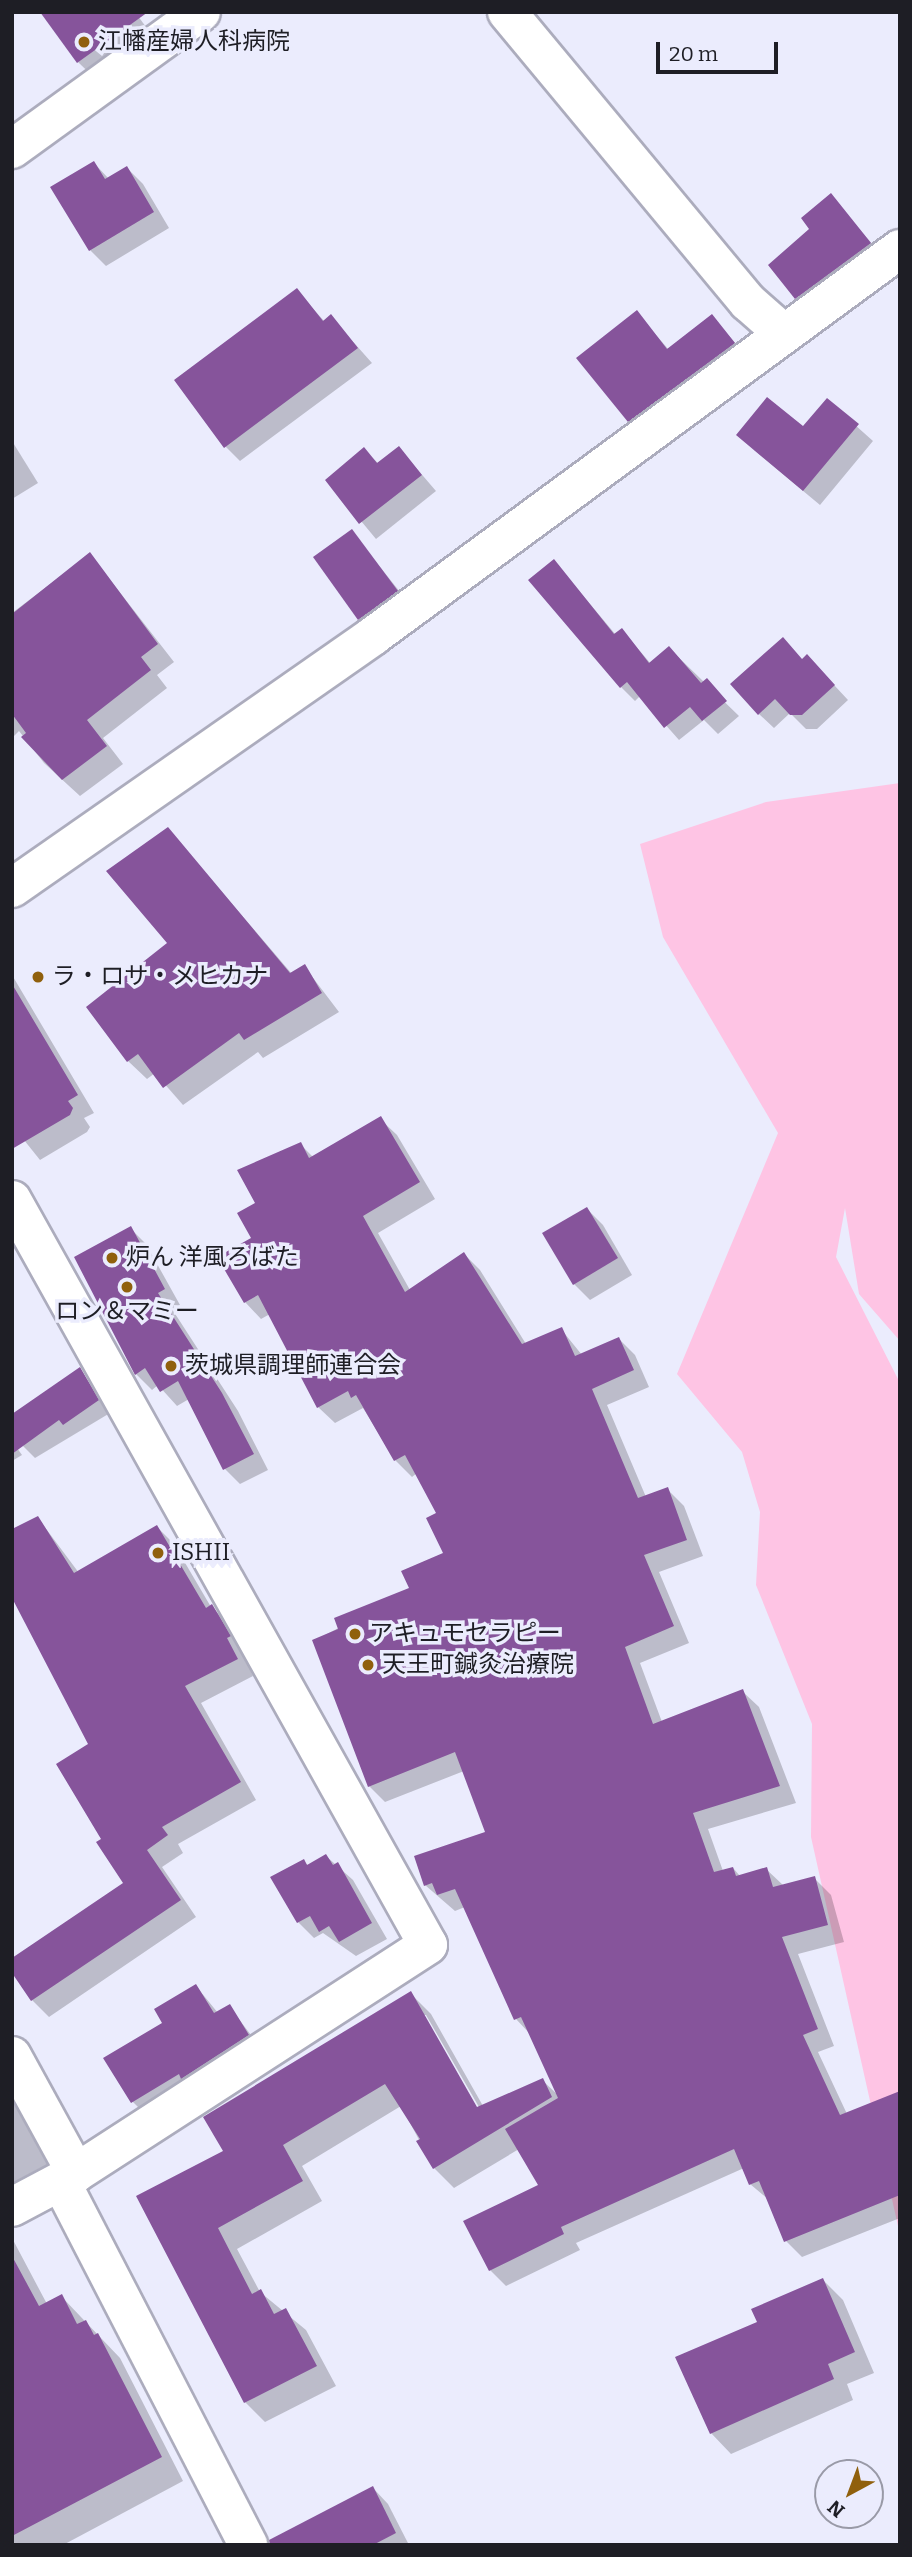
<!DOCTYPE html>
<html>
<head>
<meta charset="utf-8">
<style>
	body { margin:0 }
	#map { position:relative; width:912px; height:2557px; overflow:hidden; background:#ebecfd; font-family:Bitter,"Noto Sans JP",serif }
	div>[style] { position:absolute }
	.green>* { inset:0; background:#fec4e4 }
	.shadow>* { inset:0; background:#0003 }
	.building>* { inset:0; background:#86549b }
	.roads { filter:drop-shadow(2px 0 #acacbd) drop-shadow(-2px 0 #acacbd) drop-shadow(0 2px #acacbd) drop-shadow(0 -2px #acacbd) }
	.minor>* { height:38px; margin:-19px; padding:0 19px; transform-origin:19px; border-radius:19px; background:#fff }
	.dots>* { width:19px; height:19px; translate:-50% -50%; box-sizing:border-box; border:4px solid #ebecfd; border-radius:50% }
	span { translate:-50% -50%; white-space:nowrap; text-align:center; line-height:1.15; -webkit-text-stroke:7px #ebecfd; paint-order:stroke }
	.poi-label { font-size:24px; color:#1e1e25 }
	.left { translate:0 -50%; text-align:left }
	.frame { position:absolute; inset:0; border:14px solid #1e1e25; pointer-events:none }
	.north { position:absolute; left:814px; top:2459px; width:70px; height:70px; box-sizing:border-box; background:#ebecfd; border:2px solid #999aa7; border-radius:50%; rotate:221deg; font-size:19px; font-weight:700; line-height:28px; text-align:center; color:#1e1e25 }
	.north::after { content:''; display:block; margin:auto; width:24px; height:32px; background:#90600d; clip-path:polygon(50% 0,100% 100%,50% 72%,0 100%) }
	.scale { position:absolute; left:656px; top:42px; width:122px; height:32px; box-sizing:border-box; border:4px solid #1e1e25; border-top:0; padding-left:9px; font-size:21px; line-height:24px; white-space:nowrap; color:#1e1e25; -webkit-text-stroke:5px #ebecfd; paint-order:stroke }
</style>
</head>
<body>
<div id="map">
	<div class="green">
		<div style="clip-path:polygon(900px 783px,900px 1341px,859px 1294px,845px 1208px,836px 1257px,900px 1383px,900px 2235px,811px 1837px,812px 1724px,756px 1585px,760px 1512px,742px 1452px,677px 1374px,778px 1133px,663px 937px,640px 844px,766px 802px)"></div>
	</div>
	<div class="shadow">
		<div style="clip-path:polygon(135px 12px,168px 57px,113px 96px,78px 62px)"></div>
		<div style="clip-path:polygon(94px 163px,109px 179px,127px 168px,143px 184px,169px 228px,106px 266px,90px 250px)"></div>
		<div style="clip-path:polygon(831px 196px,885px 259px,812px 313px,797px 298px,812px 229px)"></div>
		<div style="clip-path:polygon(297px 291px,325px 322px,331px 317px,372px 363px,240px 461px,225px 446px)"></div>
		<div style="clip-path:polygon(637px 313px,669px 350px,712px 316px,748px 358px,643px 435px,629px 421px)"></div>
		<div style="clip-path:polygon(827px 400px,873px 441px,820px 505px,754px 450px,804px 429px)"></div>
		<div style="clip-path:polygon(12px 441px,38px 483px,12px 499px)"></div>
		<div style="clip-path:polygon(399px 448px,436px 491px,376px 539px,327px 480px,364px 450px,379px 464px)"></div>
		<div style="clip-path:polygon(352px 532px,412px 607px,375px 634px,360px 618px)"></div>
		<div style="clip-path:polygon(90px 554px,174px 662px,157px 675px,167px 688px,103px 738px,123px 764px,80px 796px,44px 763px,19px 731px,12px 738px,12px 613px)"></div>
		<div style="clip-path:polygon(554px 561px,616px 635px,622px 630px,651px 664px,669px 648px,739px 716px,718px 734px,704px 720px,679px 740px,640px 696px,635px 701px,621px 687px)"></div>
		<div style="clip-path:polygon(803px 661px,821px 671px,848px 700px,817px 729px,806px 729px,790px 713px,774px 728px,759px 714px)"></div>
		<div style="clip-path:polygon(168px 829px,292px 974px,304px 966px,339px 1012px,263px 1058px,258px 1052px,183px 1105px,155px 1073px,147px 1079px,128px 1061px,169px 943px)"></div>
		<div style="clip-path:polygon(12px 975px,94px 1113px,84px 1118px,90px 1127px,87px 1132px,40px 1160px,12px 1125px)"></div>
		<div style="clip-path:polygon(evenodd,380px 1119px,397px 1135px,435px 1199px,378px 1233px,410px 1290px,464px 1254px,480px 1270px,526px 1344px,561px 1329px,582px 1355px,619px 1339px,635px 1355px,649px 1387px,607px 1405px,646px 1497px,667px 1489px,684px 1506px,703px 1556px,659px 1572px,689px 1643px,640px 1663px,662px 1722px,742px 1691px,759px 1707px,796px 1803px,708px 1829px,723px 1871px,733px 1868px,740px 1876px,766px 1869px,784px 1886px,814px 1878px,831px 1895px,844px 1942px,798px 1954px,834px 2046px,818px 2052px,847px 2114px,900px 2093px,900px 2218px,802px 2257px,786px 2241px,769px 2200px,750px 2184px,744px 2168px,576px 2243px,580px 2250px,506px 2286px,490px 2270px,541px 2185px,519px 2149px,454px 2188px,434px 2168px,401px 2106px,302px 2166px,322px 2201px,237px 2249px,260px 2292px,306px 2330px,336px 2386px,265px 2422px,245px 2402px,139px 2196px,225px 2152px,411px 1994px,431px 2014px,483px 2106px,542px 2080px,559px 2096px,531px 2035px,516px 2019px,465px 1907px,455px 1911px,425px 1885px,487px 1833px,464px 1771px,385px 1802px,369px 1786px,314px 1641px,411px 1589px,446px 1553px,438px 1513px,417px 1473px,412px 1477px,395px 1460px,363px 1408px,335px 1423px,318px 1407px,270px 1314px,261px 1319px,245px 1302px,258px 1204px,300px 1144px,314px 1158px,380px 1119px,422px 2015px,426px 2015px,483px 2114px,480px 2116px,422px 2015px)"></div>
		<div style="clip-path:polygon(587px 1209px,603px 1225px,632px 1275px,590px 1300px,574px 1284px)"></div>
		<div style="clip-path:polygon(130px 1228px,146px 1244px,180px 1305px,172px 1309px,238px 1411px,268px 1470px,240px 1484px,225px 1469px,189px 1399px,177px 1406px,158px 1385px,152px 1390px,136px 1374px)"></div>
		<div style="clip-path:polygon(80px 1369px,110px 1413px,35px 1458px,23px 1446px)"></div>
		<div style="clip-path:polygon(12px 1441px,22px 1455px,12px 1461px)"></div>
		<div style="clip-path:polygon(38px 1518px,79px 1573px,157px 1527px,174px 1544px,211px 1607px,229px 1623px,253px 1676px,201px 1703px,256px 1800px,178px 1844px,183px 1853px,162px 1867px,196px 1917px,49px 2017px,32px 2000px,126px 1883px,103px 1839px,90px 1745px)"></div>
		<div style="clip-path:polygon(326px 1856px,353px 1880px,387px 1939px,356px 1956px,323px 1933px,314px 1938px,298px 1922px,303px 1861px,309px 1866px)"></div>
		<div style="clip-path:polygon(196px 1986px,218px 2013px,229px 2006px,263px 2051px,149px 2118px,133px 2102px,106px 2059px,164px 2023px)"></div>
		<div style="clip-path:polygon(12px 2099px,28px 2115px,60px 2173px,12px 2201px)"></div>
		<div style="clip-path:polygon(12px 2238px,47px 2304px,61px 2296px,120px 2358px,183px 2481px,63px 2545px,12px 2545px)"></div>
		<div style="clip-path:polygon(823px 2280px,843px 2300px,874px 2373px,847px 2384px,853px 2400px,731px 2454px,711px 2433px,759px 2323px)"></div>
		<div style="clip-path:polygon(373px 2488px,388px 2504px,409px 2545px,273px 2545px)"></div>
	</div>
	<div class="building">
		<div style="clip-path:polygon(40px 12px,148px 12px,77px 63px)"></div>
		<div style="clip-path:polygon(94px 161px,105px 179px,127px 166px,154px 212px,89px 251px,50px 187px)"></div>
		<div style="clip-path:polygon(831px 193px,871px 243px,795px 299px,768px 265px,809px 229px,801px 218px)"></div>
		<div style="clip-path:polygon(297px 288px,323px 321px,331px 314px,358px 348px,224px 448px,174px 380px)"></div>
		<div style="clip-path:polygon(637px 310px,667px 349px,712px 314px,735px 343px,628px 422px,576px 358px)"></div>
		<div style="clip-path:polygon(767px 397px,803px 426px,827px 398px,859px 424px,803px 491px,736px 435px)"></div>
		<div style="clip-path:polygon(399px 446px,422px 475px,359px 524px,325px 480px,364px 447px,377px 463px)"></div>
		<div style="clip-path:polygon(352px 529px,398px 591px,358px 620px,313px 557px)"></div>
		<div style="clip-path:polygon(90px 552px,158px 644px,141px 657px,151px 670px,87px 720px,107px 746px,62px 780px,21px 737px,26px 733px,12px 714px,12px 614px)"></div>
		<div style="clip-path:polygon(554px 559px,614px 634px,622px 628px,649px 663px,669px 646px,701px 683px,707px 678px,727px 701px,702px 721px,690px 707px,664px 728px,627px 682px,620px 688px,528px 580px)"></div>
		<div style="clip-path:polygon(783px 637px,802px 659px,807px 654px,835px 685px,802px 715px,790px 715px,775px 699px,758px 715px,730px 684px)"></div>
		<div style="clip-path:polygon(168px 827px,290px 973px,305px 964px,322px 993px,244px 1040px,239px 1033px,163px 1088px,138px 1054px,127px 1062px,86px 1007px,167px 943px,106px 871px)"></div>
		<div style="clip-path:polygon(12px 984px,78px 1095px,68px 1101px,73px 1108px,70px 1115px,12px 1149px)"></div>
		<div style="clip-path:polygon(381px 1116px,420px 1182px,363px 1216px,405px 1292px,464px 1252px,522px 1344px,562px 1327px,575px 1356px,619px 1337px,634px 1370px,592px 1389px,638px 1498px,668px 1487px,687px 1540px,644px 1555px,674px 1626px,625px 1647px,653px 1724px,743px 1689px,780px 1786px,693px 1813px,714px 1872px,733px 1867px,736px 1876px,767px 1867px,773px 1887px,815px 1876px,828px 1925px,782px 1937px,818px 2029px,803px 2035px,840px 2115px,900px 2091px,900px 2195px,784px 2242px,759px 2181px,749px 2185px,734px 2149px,561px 2227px,564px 2234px,489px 2271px,463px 2221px,538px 2185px,505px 2129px,558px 2098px,521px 2017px,514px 2020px,455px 1889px,437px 1895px,432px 1883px,424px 1886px,414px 1856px,485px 1832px,455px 1752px,368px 1787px,312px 1640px,338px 1629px,334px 1618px,409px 1588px,401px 1571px,443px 1553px,426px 1518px,436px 1513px,405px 1455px,394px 1461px,356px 1395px,351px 1398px,348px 1391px,317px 1408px,258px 1295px,244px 1303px,217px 1257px,251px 1238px,237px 1213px,255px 1203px,237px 1170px,301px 1142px,309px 1158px)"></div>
		<div style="clip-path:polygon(587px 1207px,618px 1258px,573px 1285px,542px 1233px)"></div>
		<div style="clip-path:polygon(131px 1226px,165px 1289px,158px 1293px,222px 1393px,254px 1454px,223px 1470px,178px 1381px,160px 1392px,145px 1368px,135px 1375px,74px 1257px)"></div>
		<div style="clip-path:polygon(80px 1367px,99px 1400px,63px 1425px,59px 1420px,12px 1454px,12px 1414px)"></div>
		<div style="clip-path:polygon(38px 1516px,74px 1573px,157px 1525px,206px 1608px,212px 1604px,231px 1636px,227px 1638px,238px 1659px,185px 1686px,241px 1782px,162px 1827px,168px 1835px,147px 1850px,181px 1900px,31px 2001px,12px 1973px,12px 1958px,123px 1883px,96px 1842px,101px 1839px,56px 1764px,88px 1744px,12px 1598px,12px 1529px)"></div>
		<div style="clip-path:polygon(326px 1854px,333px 1865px,338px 1862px,372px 1923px,339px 1942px,329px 1926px,319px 1932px,310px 1916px,297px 1923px,270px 1877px,304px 1859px,307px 1865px)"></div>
		<div style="clip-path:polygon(196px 1984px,214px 2013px,230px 2004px,249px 2035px,181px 2079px,179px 2074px,131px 2103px,103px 2058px,162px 2023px,154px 2009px)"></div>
		<div style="clip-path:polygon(411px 1991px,477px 2107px,543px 2078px,552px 2097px,433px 2169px,416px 2141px,420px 2139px,385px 2084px,283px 2145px,303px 2181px,218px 2228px,252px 2294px,261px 2289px,274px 2314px,286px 2308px,317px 2366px,244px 2403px,136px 2196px,223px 2151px,203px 2117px)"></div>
		<div style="clip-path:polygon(12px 2256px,39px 2306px,62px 2294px,77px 2324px,86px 2320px,94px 2335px,98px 2333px,162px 2457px,12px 2536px)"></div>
		<div style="clip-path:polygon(823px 2278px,855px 2352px,828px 2364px,834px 2379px,710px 2434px,675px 2357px,757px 2322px,751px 2309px)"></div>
		<div style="clip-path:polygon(373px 2486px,396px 2533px,373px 2545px,270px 2545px,269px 2540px)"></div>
	</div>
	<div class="roads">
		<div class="minor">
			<div style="left:507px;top:12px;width:377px;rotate:50.3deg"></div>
			<div style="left:748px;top:302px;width:45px;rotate:41.4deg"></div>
			<div style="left:12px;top:149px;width:233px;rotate:-35.9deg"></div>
			<div style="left:12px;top:888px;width:440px;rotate:-34.9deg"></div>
			<div style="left:373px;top:636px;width:654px;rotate:-36.29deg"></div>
			<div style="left:12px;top:1200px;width:853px;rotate:60.82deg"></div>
			<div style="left:428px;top:1945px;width:419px;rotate:147.1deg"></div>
			<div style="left:76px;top:2173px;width:72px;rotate:152deg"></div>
			<div style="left:12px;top:2056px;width:133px;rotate:61.3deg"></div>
			<div style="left:61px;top:2182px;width:408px;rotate:62.7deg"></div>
		</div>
	</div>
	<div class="dots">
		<div style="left:84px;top:42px;background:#90600d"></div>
		<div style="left:38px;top:977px;background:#90600d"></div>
		<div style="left:112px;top:1258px;background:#90600d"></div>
		<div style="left:127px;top:1287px;background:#90600d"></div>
		<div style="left:171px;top:1366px;background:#90600d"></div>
		<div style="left:158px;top:1553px;background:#90600d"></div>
		<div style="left:355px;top:1634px;background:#90600d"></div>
		<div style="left:368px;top:1665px;background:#90600d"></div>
	</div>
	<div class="poi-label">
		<span class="left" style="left:98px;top:42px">江幡産婦人科病院</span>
		<span class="left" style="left:52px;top:977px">ラ・ロサ・メヒカナ</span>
		<span class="left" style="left:126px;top:1258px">炉ん 洋風ろばた</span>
		<span style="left:127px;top:1312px">ロン＆マミー</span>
		<span class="left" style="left:185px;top:1366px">茨城県調理師連合会</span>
		<span class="left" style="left:172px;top:1553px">ISHII</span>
		<span class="left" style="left:369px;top:1634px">アキュモセラピー</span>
		<span class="left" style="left:382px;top:1665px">天王町鍼灸治療院</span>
	</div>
	<div class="frame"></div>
	<div class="north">N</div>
	<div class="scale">20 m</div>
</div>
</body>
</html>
